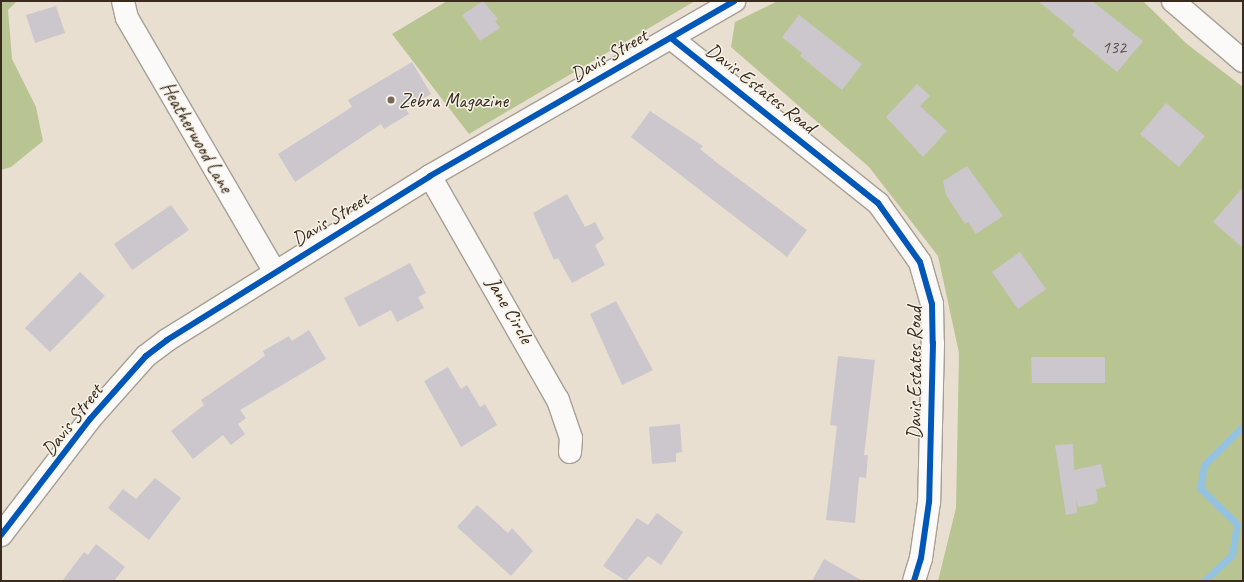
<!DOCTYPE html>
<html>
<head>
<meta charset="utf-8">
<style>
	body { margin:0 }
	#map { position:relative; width:1244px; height:582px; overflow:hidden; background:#e8dfd1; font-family:Caveat,sans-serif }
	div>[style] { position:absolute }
	.forest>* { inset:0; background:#b9c493 }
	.stream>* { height:7px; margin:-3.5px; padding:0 3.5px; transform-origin:3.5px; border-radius:3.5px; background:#93c3e0 }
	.building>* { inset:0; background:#ccc7cd }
	.roads { filter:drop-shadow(1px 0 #a69f96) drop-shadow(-1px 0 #a69f96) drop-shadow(0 1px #a69f96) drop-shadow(0 -1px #a69f96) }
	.street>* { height:22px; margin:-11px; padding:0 11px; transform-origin:11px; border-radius:11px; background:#fcfaf8 }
	.cycleway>* { height:6px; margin:-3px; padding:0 3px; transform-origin:3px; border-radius:3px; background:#0057b8 }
	.dots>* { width:11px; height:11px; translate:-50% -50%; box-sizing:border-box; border:2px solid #f7f3e8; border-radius:50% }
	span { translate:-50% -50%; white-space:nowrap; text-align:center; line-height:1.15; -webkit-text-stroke:3px #f7f3e8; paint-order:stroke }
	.number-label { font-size:18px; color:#5f514a }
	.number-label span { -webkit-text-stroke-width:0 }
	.street-label { font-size:20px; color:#3b2a1e }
	.poi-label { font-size:20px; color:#3b2a1e }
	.left { translate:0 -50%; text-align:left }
	.frame { position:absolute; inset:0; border:2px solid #3b2a1e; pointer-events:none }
</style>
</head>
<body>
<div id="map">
	<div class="forest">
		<div style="clip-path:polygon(1px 1px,17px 1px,8px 10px,12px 59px,36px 107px,43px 141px,11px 167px,1px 170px)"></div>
		<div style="clip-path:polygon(447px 1px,695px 1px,469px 134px,392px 34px)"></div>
		<div style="clip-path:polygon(778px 1px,1143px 1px,1187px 44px,1243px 87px,1243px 581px,938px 581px,956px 508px,959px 353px,938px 256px,869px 167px,731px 47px,735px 22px)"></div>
	</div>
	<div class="stream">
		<div style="left:1204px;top:581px;width:38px;rotate:-43deg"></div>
		<div style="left:1232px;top:555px;width:31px;rotate:-81deg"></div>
		<div style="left:1237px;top:524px;width:52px;rotate:-135.8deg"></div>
		<div style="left:1200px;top:488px;width:23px;rotate:-80deg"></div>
		<div style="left:1204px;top:465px;width:55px;rotate:-45deg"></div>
	</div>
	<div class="building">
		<div style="clip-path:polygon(483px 1px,498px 19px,495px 21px,500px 28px,480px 41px,462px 15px)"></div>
		<div style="clip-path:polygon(1038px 1px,1092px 1px,1143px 41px,1117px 72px,1072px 35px,1075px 31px)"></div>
		<div style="clip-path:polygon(56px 6px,65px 33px,35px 43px,26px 15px)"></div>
		<div style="clip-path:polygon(799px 15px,862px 64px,842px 90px,800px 56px,802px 53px,782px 37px)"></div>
		<div style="clip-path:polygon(412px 62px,431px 94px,406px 109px,409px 114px,384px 129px,381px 124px,295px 182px,278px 154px,352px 107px,348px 100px)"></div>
		<div style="clip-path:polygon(917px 84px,930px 96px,920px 106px,947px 131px,923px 157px,886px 117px)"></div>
		<div style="clip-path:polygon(1166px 103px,1205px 136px,1179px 167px,1140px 134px)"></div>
		<div style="clip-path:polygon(650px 111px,703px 146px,700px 149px,716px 162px,807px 230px,787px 257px,631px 137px)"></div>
		<div style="clip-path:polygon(967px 166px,1003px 216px,976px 234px,968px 222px,965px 224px,946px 195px,943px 181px)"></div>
		<div style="clip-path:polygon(1243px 187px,1243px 248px,1213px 222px)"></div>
		<div style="clip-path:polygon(567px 194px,585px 227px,595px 222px,604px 239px,595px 245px,605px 265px,572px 283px,558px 258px,554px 260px,533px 213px)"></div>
		<div style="clip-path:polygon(171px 205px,189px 230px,132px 270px,114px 244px)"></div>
		<div style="clip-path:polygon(1020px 252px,1046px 289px,1018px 309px,992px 272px)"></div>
		<div style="clip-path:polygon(410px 263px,426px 293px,418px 297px,424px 308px,397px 322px,391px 310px,359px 327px,344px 298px)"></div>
		<div style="clip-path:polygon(80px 272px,105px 296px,50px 352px,25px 328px)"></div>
		<div style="clip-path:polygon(616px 301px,653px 370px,622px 385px,590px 314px)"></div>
		<div style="clip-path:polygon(309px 330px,326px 359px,240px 410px,246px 418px,238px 424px,245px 434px,231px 445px,223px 435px,193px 459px,171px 431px,204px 405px,201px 400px,265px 356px,263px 351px,289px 336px,292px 341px)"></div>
		<div style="clip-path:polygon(838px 356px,875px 360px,864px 455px,868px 455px,866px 478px,859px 477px,855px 523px,826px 520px,837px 426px,830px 425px)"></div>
		<div style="clip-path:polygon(1031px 357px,1105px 357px,1105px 383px,1032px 383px)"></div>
		<div style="clip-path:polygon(448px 367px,461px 389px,467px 385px,480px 407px,485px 404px,497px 425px,461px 447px,424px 381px)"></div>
		<div style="clip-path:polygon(680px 424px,682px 452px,676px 453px,676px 462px,652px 464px,649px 427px)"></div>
		<div style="clip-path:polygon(1073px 444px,1074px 470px,1101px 464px,1106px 487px,1096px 489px,1098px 500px,1095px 504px,1078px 507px,1076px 499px,1077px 513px,1066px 515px,1055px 445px)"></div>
		<div style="clip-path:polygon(155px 478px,181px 498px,149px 540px,108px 508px,123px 489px,136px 499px)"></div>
		<div style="clip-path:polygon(477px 505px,508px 533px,512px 528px,533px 551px,511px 576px,457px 527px)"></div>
		<div style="clip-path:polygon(657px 513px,683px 532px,661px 565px,648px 556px,626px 581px,603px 566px,637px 518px,648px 525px)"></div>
		<div style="clip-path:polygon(96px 544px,125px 567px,114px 581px,62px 581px,84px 552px,88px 555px)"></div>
		<div style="clip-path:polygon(824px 559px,863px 581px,812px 581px)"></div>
	</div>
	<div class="roads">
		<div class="street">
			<div style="left:123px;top:1px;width:17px;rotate:77deg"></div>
			<div style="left:127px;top:18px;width:293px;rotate:59.8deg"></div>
			<div style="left:1173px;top:1px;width:92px;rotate:40.6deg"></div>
			<div style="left:671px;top:38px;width:265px;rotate:38.6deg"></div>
			<div style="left:878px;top:203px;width:72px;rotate:54.6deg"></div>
			<div style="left:920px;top:262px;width:44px;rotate:74.1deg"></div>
			<div style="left:932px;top:304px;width:39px;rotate:89deg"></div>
			<div style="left:933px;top:343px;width:159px;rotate:91.4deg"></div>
			<div style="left:929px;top:502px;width:57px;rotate:98.1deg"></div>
			<div style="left:921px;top:558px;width:24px;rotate:107deg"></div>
			<div style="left:430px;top:176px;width:258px;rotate:60.3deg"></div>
			<div style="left:558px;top:400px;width:40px;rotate:71.1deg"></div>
			<div style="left:571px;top:438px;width:14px;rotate:94deg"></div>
			<div style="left:1px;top:535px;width:146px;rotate:-52.5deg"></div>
			<div style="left:90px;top:419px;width:84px;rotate:-48.4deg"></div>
			<div style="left:146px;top:356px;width:26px;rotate:-37deg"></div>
			<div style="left:167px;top:340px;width:310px;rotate:-31.9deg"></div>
			<div style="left:430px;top:176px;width:351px;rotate:-29.9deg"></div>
		</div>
	</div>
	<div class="cycleway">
		<div style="left:671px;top:38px;width:265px;rotate:38.6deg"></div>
		<div style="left:878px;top:203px;width:72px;rotate:54.6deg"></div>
		<div style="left:920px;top:262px;width:44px;rotate:74.1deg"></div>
		<div style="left:932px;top:304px;width:39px;rotate:89deg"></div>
		<div style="left:933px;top:343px;width:159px;rotate:91.4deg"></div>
		<div style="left:929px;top:502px;width:57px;rotate:98.1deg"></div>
		<div style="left:921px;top:558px;width:24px;rotate:107deg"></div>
		<div style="left:1px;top:535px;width:146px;rotate:-52.5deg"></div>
		<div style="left:90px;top:419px;width:84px;rotate:-48.4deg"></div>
		<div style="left:146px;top:356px;width:26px;rotate:-37deg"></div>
		<div style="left:167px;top:340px;width:310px;rotate:-31.9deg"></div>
		<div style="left:430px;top:176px;width:351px;rotate:-29.9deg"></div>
	</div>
	<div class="dots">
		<div style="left:391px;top:100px;background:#78695d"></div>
	</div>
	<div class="number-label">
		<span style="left:1114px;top:47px">132</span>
	</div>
	<div class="street-label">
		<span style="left:609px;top:55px;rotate:-30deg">Davis Street</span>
		<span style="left:761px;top:88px;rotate:38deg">Davis Estates Road</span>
		<span style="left:197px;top:137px;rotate:60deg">Heatherwood Lane</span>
		<span style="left:330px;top:219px;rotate:-31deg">Davis Street</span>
		<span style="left:510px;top:310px;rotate:60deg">Jane Circle</span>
		<span style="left:914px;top:373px;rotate:-90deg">Davis Estates Road</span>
		<span style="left:72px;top:420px;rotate:-52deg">Davis Street</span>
	</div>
	<div class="poi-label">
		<span class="left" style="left:399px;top:100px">Zebra Magazine</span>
	</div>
	<div class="frame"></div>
</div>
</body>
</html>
